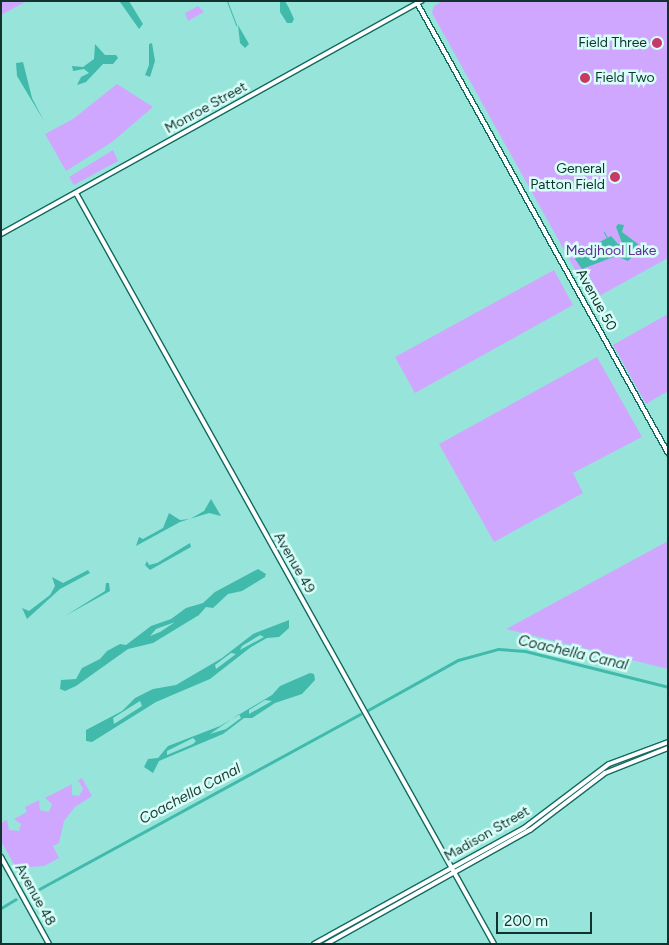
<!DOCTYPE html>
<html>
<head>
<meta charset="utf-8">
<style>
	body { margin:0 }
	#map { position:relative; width:669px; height:945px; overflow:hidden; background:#97e5da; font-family:Figtree,sans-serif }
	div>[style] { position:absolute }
	.green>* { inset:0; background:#cfa7ff }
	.water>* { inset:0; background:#41baac }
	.stream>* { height:1px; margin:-0.5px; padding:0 0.5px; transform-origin:0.5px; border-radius:0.5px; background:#41baac }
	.canal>* { height:3px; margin:-1.5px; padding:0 1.5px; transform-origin:1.5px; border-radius:1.5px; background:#41baac }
	.roads { filter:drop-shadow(1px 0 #136a61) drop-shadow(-1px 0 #136a61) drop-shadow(0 1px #136a61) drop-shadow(0 -1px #136a61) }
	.tertiary>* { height:4px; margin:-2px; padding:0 2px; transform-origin:2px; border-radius:2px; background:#fff }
	.secondary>* { height:4px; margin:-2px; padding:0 2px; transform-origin:2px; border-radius:2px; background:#fff }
	.dots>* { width:14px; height:14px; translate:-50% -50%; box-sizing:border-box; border:2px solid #d8fef8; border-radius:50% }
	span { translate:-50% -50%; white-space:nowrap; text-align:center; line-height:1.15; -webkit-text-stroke:5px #d8fef8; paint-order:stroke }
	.poi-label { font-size:14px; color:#11322e }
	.right { translate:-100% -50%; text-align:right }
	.left { translate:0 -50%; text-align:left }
	.street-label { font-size:14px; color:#11322e }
	.park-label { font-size:14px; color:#632b94 }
	.water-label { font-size:15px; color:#233d3a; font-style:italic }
	.frame { position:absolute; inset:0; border:2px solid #11322e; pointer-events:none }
	.scale { position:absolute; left:496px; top:912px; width:96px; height:22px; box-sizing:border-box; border:2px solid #11322e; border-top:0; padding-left:6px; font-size:15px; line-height:18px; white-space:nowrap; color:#11322e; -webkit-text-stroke:4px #d8fef8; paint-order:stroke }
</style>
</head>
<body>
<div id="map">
	<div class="green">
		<div style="clip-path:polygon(1px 1px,27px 1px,1px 15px)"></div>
		<div style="clip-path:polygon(442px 1px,668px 1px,668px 258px,592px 300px,432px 13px,434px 6px)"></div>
		<div style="clip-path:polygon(198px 6px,204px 12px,188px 21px,185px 13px)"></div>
		<div style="clip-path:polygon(117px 84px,153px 107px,112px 142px,66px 171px,45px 134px,73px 119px)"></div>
		<div style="clip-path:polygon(113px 150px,118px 161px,74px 185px,69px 177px)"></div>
		<div style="clip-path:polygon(554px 270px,573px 305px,415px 393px,395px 357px)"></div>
		<div style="clip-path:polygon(668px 314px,668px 391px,646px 404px,613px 345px)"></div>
		<div style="clip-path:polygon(597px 357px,642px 437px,573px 473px,583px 493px,494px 542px,439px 444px)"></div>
		<div style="clip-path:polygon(668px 541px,668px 669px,506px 629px)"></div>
		<div style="clip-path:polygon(82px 778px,92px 796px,75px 807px,64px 821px,59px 843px,53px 846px,59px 858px,44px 866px,16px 868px,1px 841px,1px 823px,7px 820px,9px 830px,19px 831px,21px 824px,14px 819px,27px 812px,25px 807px,39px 800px,40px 810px,49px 812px,52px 804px,45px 798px,72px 784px,72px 795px,79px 796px,83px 789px,78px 780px)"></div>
	</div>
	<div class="water">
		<div style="clip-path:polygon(129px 1px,143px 24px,139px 29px,120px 2px)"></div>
		<div style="clip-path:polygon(280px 1px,285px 1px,289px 8px,294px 19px,292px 23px,287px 23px,280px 12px)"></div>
		<div style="clip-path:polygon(238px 25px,249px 44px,245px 48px,240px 43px)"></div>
		<div style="clip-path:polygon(152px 43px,155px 61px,150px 77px,145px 75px,149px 65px,149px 44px)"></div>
		<div style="clip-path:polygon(95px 44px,105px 55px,116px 55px,118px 58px,113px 64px,103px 64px,86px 82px,77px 85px,81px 77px,89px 73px,84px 69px,73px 71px,72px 66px,83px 67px,94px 59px)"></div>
		<div style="clip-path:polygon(23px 62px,32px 98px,44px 121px,17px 76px,16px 63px)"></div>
		<div style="clip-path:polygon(618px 224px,624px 225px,622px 232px,638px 244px,637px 252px,628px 261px,616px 256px,582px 269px,575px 259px,579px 253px,611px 236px,618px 244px,622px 243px,616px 227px)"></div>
		<div style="clip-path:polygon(211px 499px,221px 516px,209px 513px,180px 522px,136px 546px,139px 537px,143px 539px,163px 528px,169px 513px,180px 520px,190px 519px,204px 511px)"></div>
		<div style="clip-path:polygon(190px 543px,191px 547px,150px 570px,145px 565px,147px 561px,149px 565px,157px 563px)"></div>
		<div style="clip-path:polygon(evenodd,258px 569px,266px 574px,265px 577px,242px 591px,228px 594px,213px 608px,206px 607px,199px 615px,153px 643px,128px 649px,76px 686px,65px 691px,60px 689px,61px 680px,76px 679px,82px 668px,100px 659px,107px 651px,120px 644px,126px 645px,151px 626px,171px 619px,186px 608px,203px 603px,215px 592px,258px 569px,175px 622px,160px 632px,150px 636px,156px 629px,175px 622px)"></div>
		<div style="clip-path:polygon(88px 570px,90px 573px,60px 589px,27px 619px,22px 608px,29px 611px,50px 595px,55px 586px,52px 577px,63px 583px)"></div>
		<div style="clip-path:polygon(106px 583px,109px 583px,110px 591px,65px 616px,105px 591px)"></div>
		<div style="clip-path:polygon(evenodd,289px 620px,289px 628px,279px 637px,267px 638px,251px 647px,210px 679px,156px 702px,92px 742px,86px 741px,86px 730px,122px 711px,135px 698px,153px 689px,176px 685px,222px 658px,253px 634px,289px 620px,260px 635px,264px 637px,240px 650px,242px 646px,260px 635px,289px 620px,231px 653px,236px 654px,216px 669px,215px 665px,231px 653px,289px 620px,140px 701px,142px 706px,114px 724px,113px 718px,140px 701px)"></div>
		<div style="clip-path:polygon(evenodd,310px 673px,314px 674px,315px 680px,302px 694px,275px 703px,252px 718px,244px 718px,223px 734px,159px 761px,153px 773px,144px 767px,148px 759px,158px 758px,168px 746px,220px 726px,272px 695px,280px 686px,310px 673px,265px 700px,272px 701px,249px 714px,249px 710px,265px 700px,310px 673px,239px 714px,241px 718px,226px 729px,210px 734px,239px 714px,310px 673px,193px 738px,196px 741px,193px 744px,167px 755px,167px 751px,193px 738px)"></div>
	</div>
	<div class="stream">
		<div style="left:227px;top:1px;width:26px;rotate:69deg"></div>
		<div style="left:604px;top:232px;width:7px;rotate:63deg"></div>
	</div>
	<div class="canal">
		<div style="left:368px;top:710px;width:103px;rotate:-29.1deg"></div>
		<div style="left:458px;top:660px;width:41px;rotate:-15.4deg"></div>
		<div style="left:498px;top:649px;width:27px;rotate:4deg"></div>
		<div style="left:525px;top:651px;width:147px;rotate:14.1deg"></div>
		<div style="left:30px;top:894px;width:376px;rotate:-28.6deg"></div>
		<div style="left:1px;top:908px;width:17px;rotate:-31deg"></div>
	</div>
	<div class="roads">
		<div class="tertiary">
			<div style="left:76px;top:193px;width:859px;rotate:60.9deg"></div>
		</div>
		<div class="secondary">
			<div style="left:416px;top:1px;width:518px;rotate:60.86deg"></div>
			<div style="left:1px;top:234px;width:481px;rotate:-29deg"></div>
			<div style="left:1px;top:857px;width:99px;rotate:61.1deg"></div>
			<div style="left:314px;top:944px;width:240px;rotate:-28.9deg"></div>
			<div style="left:524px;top:828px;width:106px;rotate:-37deg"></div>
			<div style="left:609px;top:764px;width:63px;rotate:-20.4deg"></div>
			<div style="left:326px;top:944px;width:234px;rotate:-29.2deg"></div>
			<div style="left:530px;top:830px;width:94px;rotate:-37.2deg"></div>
			<div style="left:605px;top:773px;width:68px;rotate:-21.6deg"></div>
		</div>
	</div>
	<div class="dots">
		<div style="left:657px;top:43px;background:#c63968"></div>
		<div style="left:585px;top:78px;background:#c63968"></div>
		<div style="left:615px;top:177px;background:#c63968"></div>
	</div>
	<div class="poi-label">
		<span class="right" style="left:647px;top:43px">Field Three</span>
		<span class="left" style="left:595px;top:78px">Field Two</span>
		<span class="right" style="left:605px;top:177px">General<br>Patton Field</span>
	</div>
	<div class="street-label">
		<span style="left:206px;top:108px;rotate:-29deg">Monroe Street</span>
		<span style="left:596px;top:300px;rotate:61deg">Avenue 50</span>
		<span style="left:294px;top:563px;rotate:60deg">Avenue 49</span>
		<span style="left:487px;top:834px;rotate:-30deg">Madison Street</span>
		<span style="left:35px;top:895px;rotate:61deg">Avenue 48</span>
	</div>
	<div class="park-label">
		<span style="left:611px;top:251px">Medjhool Lake</span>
	</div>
	<div class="water-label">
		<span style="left:573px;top:653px;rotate:13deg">Coachella Canal</span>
		<span style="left:190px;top:794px;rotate:-28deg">Coachella Canal</span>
	</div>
	<div class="frame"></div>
	<div class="scale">200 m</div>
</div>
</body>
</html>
